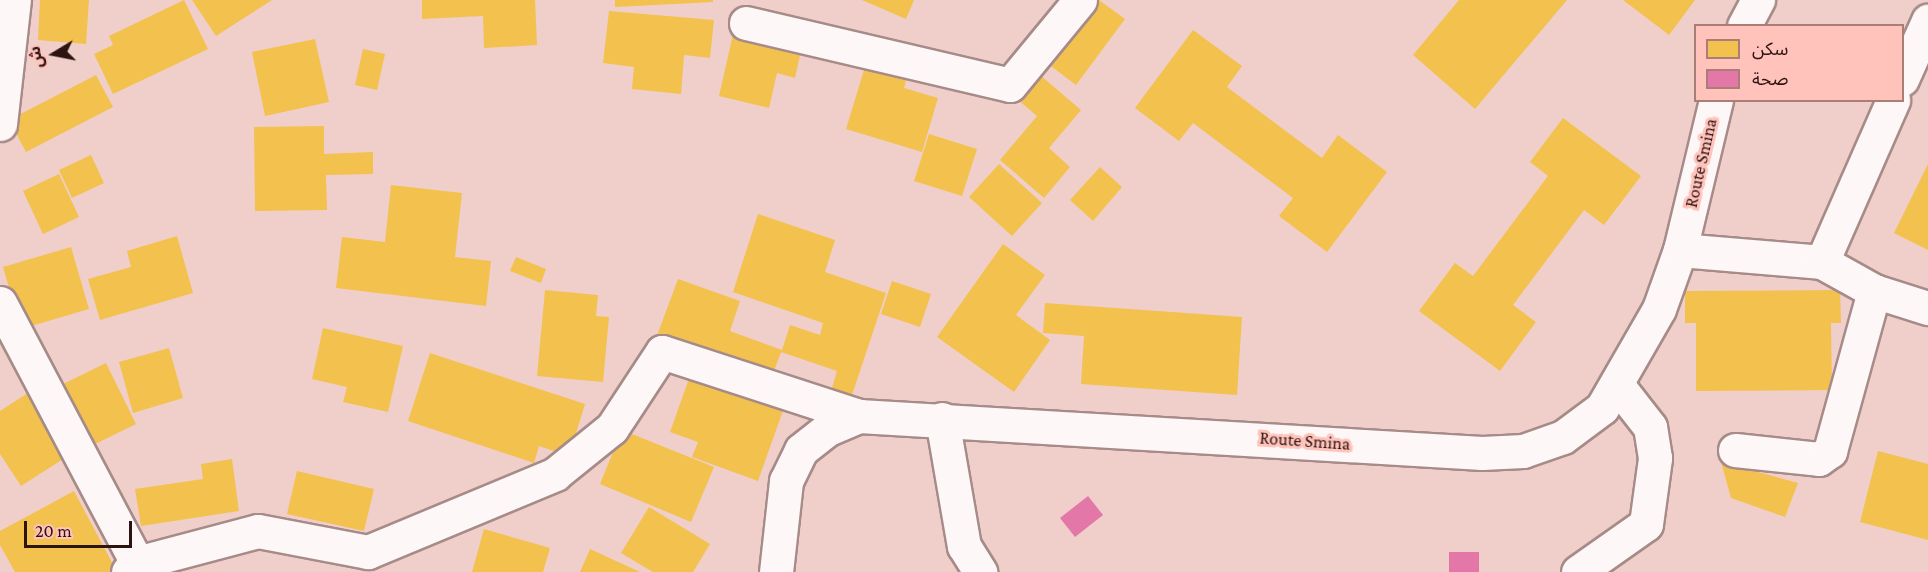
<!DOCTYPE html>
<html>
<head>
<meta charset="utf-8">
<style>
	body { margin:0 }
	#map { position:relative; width:1928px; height:572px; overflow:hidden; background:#f0cfca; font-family:"Crimson Pro","Noto Sans Arabic",serif }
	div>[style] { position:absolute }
	.homes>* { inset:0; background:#f2c14e }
	.health>* { inset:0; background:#e377a8 }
	.roads { filter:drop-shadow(2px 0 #a68b88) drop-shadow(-2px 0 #a68b88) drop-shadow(0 2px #a68b88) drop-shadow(0 -2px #a68b88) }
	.minor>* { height:33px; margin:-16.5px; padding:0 16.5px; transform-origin:16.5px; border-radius:16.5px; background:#fdf8f7 }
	span { translate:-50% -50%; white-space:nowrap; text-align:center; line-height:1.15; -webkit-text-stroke:6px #ffc3bb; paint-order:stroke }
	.street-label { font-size:18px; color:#2e1411 }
	.legend { position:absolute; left:1694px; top:24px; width:210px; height:78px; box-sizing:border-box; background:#ffc3bb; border:2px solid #ab7d77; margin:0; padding:8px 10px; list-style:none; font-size:18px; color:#2e1411 }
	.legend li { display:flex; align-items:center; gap:12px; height:30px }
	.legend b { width:30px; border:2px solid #ab7d77 }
	.north { position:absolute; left:24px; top:24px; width:60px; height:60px; -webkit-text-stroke:4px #ffc3bb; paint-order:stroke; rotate:260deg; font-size:16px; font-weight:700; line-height:24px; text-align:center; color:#2e1411 }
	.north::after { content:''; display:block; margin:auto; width:21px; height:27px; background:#2e1411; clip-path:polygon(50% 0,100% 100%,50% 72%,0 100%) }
	.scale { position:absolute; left:24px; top:521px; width:108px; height:27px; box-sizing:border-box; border:3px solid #2e1411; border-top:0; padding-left:8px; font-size:18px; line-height:21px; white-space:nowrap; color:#2e1411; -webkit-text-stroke:4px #ffc3bb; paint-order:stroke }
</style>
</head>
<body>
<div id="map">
	<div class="homes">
		<div style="clip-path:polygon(40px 0,89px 0,86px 44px,38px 40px)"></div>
		<div style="clip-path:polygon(184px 0,208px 49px,113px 94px,94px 54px,113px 45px,109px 36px)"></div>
		<div style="clip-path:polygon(192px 0,272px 0,216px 36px)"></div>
		<div style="clip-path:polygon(422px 0,535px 0,537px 45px,484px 48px,483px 16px,422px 19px)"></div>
		<div style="clip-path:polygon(615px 0,713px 0,713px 2px,615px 7px)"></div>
		<div style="clip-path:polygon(862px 0,914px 0,906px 19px)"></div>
		<div style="clip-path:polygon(1088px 0,1099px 0,1125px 19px,1076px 85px,1043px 60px)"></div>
		<div style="clip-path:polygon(1459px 0,1567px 0,1475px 109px,1413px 55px)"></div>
		<div style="clip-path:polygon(1623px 0,1695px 0,1669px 35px)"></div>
		<div style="clip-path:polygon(609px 11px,714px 20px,710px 58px,684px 55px,681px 94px,632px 89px,634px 67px,603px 63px)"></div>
		<div style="clip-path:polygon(734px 30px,802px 46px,795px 78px,777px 73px,769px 108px,719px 96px)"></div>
		<div style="clip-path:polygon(1193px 30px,1242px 66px,1227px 87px,1322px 158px,1338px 135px,1387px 172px,1327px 252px,1279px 216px,1293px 198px,1193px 123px,1179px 141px,1135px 108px)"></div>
		<div style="clip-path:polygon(315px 39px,329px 102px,265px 116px,252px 52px)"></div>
		<div style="clip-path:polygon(363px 49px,385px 54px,377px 90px,355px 85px)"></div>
		<div style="clip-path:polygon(867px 60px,908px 73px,904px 88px,938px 98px,922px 152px,846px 129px)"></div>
		<div style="clip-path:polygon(1033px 69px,1081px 110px,1049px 148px,1070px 167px,1044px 198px,1000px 160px,1037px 116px,1012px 95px)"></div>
		<div style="clip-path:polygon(96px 75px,113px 107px,26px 152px,9px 120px)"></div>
		<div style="clip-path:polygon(1563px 118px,1641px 176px,1604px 225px,1584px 210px,1513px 305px,1536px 322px,1500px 371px,1419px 311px,1455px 263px,1473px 276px,1548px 176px,1530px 162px)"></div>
		<div style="clip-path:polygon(324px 126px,324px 154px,373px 152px,373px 174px,326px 175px,327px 210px,255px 211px,254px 127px)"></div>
		<div style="clip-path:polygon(929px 134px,977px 149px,962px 196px,914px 181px)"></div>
		<div style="clip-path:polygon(91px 155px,104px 183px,72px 198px,59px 170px)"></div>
		<div style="clip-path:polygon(999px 164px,1042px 203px,1012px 236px,969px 197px)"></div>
		<div style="clip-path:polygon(1928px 164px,1928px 250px,1894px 233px)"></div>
		<div style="clip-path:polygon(1100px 167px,1122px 187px,1093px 221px,1070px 200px)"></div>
		<div style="clip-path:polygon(59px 174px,79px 217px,43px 234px,23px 191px)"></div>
		<div style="clip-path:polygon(391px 185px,462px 193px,455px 257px,491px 261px,486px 306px,336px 288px,342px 237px,385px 242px)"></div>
		<div style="clip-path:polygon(758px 214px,835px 240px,825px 272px,886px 293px,852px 395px,832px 388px,837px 371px,781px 352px,770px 382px,655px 341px,678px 279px,740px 301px,730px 331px,782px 350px,790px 325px,820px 335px,823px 323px,733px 292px)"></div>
		<div style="clip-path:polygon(177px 236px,193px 293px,100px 320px,88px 279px,131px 267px,127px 251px)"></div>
		<div style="clip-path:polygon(1003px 244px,1045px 275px,1016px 315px,1050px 340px,1014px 392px,937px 337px)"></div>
		<div style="clip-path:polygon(71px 247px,89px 309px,21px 329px,3px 267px)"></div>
		<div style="clip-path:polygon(516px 257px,546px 269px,541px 283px,510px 271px)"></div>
		<div style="clip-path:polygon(892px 281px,931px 294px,920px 327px,881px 314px)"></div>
		<div style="clip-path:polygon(545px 290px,598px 295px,596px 316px,609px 317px,603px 382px,537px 376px)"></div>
		<div style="clip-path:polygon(1840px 290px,1841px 323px,1831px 323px,1832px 390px,1696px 391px,1696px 323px,1685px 323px,1685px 291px)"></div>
		<div style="clip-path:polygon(1045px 303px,1242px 317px,1237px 395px,1081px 384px,1084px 336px,1043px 333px)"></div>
		<div style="clip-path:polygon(323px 328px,403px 346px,388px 412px,343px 402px,347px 387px,312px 379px)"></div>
		<div style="clip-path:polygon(169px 348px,183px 398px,133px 413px,119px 362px)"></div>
		<div style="clip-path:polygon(430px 353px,585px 404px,569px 456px,539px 446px,534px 463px,408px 421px)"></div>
		<div style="clip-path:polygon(106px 363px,136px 424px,85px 449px,55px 388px)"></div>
		<div style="clip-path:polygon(692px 370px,785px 405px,758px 481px,692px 457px,698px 442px,670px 432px)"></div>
		<div style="clip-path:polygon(31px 391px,71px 454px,21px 486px,0 454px,0 411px)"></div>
		<div style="clip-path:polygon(622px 430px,714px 467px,691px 522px,600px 484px)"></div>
		<div style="clip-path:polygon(1878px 451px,1928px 464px,1928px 540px,1860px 522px)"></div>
		<div style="clip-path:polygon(232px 459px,239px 511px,141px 526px,135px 489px,203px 479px,201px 464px)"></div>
		<div style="clip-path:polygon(1721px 462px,1798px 483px,1785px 517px,1731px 498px)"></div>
		<div style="clip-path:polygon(297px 471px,374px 489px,364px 531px,287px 514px)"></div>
		<div style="clip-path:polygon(74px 491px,117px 572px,15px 572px,0 545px,0 531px)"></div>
		<div style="clip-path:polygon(649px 507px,710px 544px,693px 572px,653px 572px,621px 553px)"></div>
		<div style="clip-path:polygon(484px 529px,550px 548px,543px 572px,472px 572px)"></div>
		<div style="clip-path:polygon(590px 549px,640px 572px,580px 572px)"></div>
	</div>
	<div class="health">
		<div style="clip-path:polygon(1088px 496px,1103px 515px,1075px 537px,1060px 518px)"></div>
		<div style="clip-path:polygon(1449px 552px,1479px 552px,1479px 572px,1449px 572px)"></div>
	</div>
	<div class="roads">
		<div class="minor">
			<div style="left:746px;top:23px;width:271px;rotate:13.2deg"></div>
			<div style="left:1010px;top:85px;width:110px;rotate:-50.5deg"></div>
			<div style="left:1744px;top:26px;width:30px;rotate:-62deg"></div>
			<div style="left:1902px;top:79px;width:64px;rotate:-65.9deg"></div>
			<div style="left:0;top:124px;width:125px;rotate:-83.6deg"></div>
			<div style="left:1680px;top:250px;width:143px;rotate:4.8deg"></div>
			<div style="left:1822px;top:262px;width:60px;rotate:29.1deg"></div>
			<div style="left:1874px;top:291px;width:57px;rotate:17.5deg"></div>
			<div style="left:1822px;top:262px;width:177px;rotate:-66.3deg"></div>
			<div style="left:0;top:303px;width:294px;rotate:62.2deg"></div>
			<div style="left:942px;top:419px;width:129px;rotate:80.2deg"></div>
			<div style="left:964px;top:546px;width:31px;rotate:58deg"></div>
			<div style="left:1735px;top:450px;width:84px;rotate:6.1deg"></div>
			<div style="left:1819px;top:459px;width:14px;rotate:-36deg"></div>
			<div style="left:1830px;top:451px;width:166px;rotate:-74.6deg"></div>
			<div style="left:128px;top:572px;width:13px;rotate:-45deg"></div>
			<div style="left:137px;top:563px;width:125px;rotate:-14.8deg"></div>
			<div style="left:258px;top:531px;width:112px;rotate:10.8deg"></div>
			<div style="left:368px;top:552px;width:203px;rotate:-22.6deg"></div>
			<div style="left:555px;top:474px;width:73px;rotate:-38.9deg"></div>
			<div style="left:612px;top:428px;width:91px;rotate:-56.7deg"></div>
			<div style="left:662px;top:352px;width:207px;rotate:18deg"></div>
			<div style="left:776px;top:572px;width:92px;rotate:-83.7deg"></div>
			<div style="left:786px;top:481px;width:34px;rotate:-64deg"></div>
			<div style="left:801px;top:450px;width:34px;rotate:-38deg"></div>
			<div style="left:828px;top:429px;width:34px;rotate:-23deg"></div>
			<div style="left:859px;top:416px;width:624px;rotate:3.4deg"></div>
			<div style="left:1482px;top:453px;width:41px;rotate:-2.8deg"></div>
			<div style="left:1523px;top:451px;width:42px;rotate:-19.3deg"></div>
			<div style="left:1563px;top:437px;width:49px;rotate:-36.6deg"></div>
			<div style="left:1602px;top:408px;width:114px;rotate:-60.1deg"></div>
			<div style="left:1659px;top:309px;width:63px;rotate:-70.4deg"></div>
			<div style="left:1680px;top:250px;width:154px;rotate:-76.5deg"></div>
			<div style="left:1578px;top:572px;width:83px;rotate:-35.2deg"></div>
			<div style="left:1646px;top:524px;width:67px;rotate:-82.2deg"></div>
			<div style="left:1655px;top:458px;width:31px;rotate:-99deg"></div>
			<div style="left:1650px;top:427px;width:52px;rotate:-128deg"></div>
		</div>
	</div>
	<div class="street-label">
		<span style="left:1701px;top:163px;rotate:-77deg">Route Smina</span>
		<span style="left:1305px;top:441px;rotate:4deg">Route Smina</span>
	</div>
	<ul class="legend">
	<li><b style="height:16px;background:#f2c14e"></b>سكن</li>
	<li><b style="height:16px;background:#e377a8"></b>صحة</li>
	</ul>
	<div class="north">ش</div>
	<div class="scale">20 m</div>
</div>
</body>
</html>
